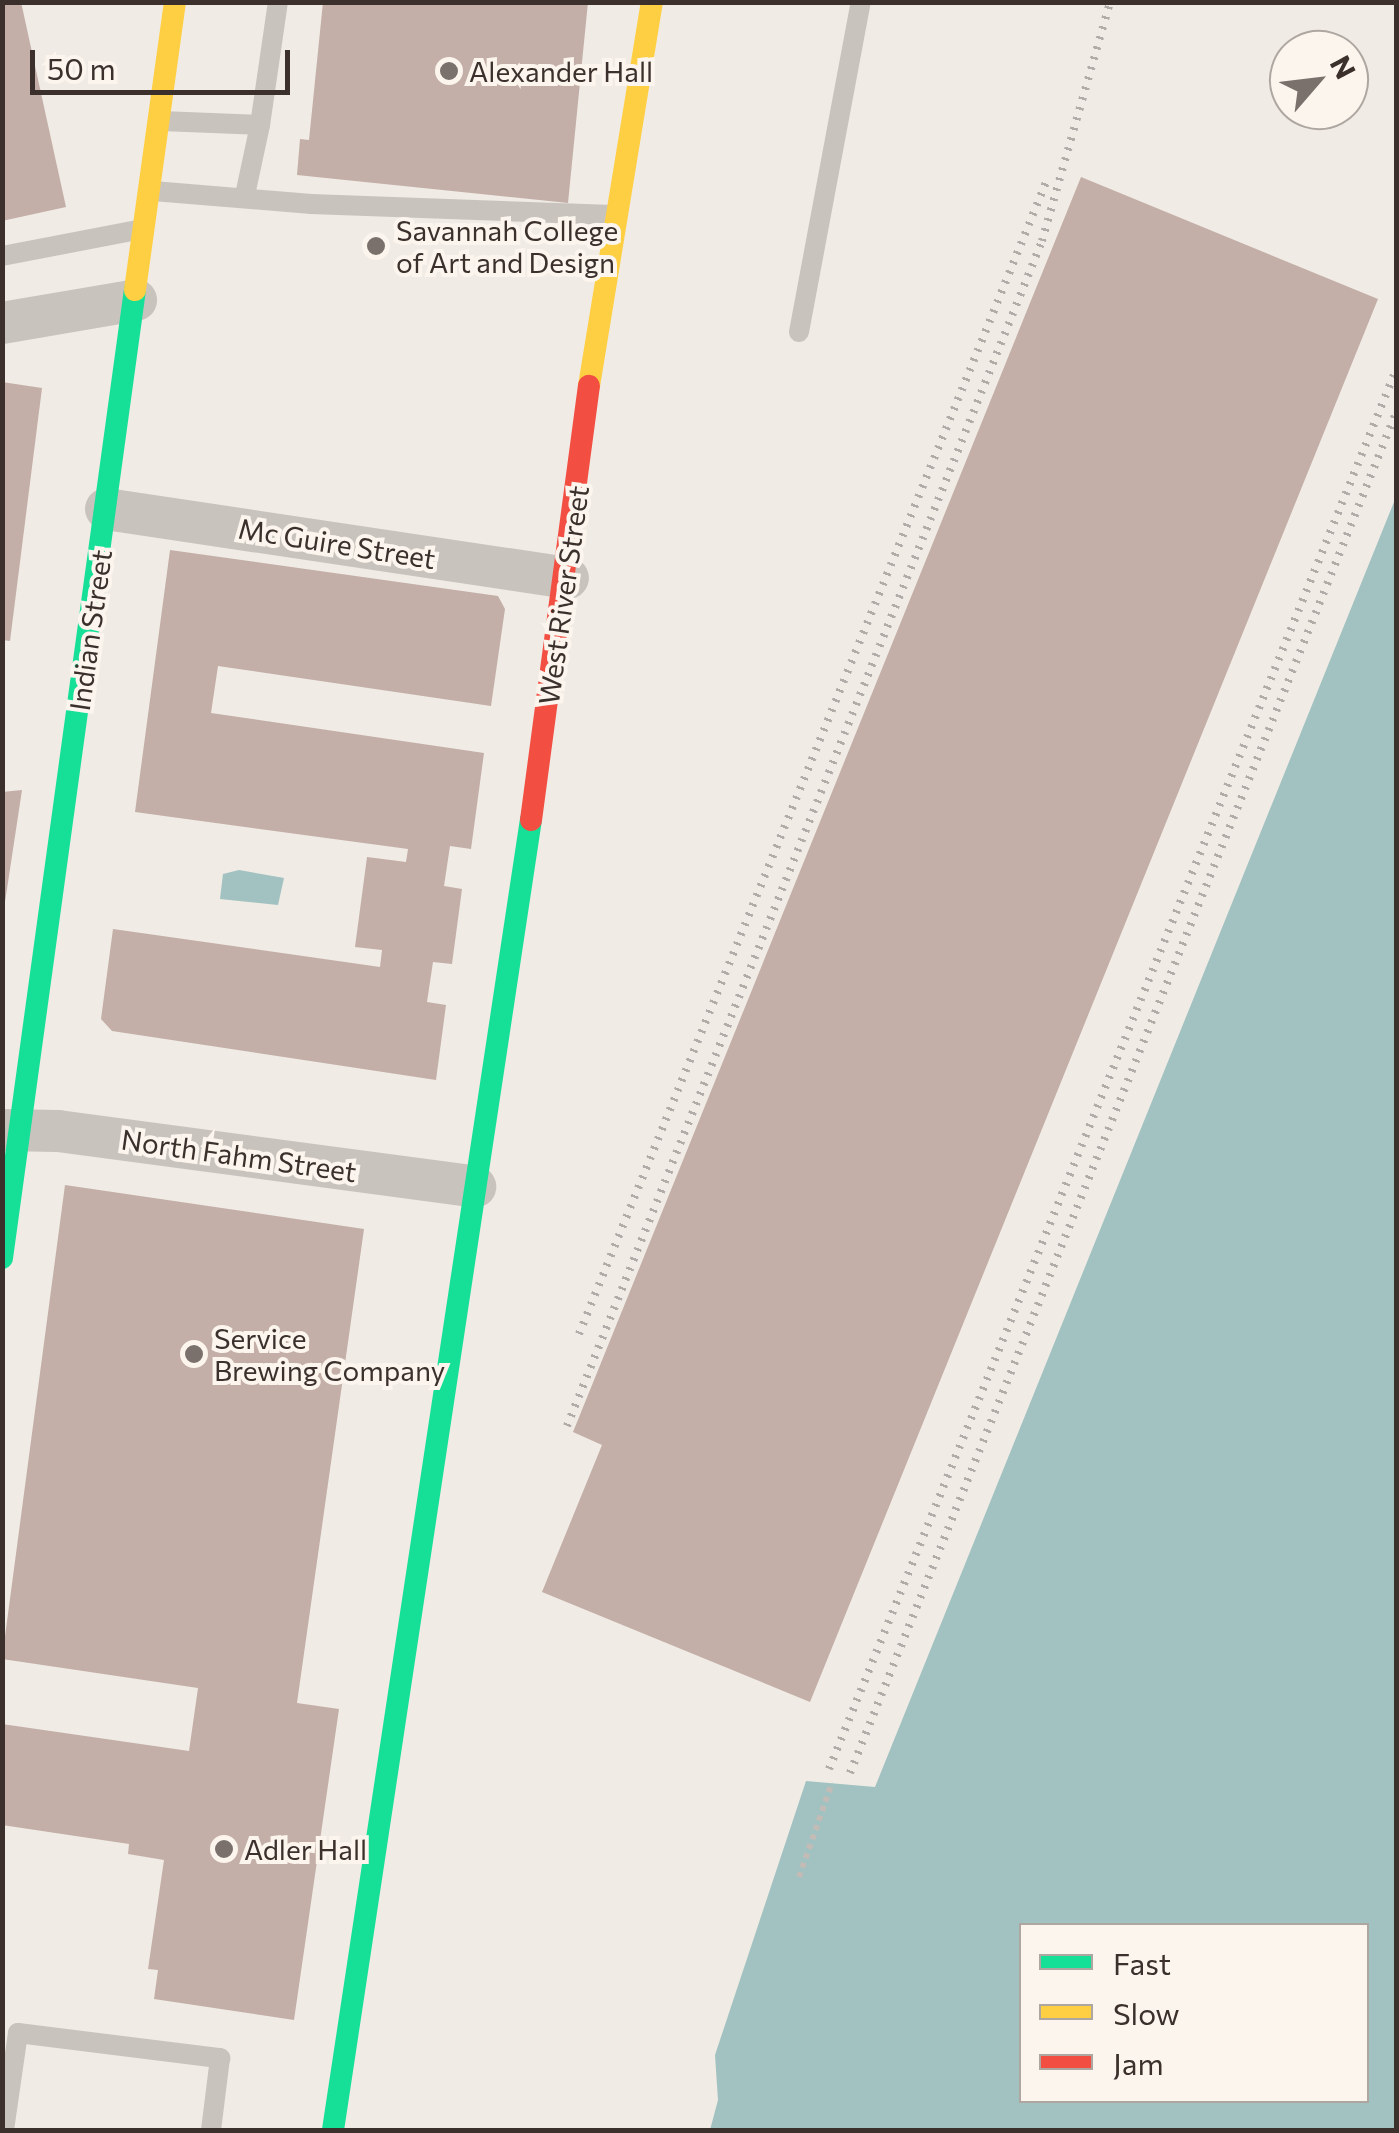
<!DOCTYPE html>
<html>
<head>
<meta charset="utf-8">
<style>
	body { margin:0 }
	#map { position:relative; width:1399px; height:2133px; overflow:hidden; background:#f0ebe5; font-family:Commissioner,sans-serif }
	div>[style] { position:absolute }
	.water>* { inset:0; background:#a1c2c1 }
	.building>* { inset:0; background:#c3afa7 }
	.path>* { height:6px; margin-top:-3px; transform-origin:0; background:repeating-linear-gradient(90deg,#c2bbb6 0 5px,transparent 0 10px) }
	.lane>* { height:20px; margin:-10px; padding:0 10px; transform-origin:10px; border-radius:10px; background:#c9c3be }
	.street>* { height:42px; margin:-21px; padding:0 21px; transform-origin:21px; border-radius:21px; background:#c9c3be }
	.fast>* { height:22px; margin:-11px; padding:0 11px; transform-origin:11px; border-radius:11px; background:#16e098 }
	.slow>* { height:22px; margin:-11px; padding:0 11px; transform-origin:11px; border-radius:11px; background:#ffcf43 }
	.jam>* { height:22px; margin:-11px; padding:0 11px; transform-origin:11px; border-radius:11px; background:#f24e42 }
	.rail>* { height:8px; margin-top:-4px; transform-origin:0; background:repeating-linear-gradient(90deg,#b1aca8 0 2.5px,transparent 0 10.5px) }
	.dots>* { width:28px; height:28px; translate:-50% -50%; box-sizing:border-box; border:5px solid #fbf5ee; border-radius:50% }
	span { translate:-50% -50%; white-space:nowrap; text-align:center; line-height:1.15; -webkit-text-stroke:8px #fbf5ee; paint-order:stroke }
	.poi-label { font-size:28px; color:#3b302b }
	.left { translate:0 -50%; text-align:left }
	.street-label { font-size:28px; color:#3b302b }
	.frame { position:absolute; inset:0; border:5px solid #3b302b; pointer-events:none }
	.legend { position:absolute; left:1019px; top:1923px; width:350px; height:180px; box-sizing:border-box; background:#fbf5ee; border:2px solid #aea6a0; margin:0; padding:12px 18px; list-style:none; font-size:30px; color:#3b302b }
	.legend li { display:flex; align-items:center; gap:20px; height:50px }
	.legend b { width:50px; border:2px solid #aea6a0 }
	.north { position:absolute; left:1269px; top:30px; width:100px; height:100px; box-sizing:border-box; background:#fbf5ee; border:2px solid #aea6a0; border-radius:50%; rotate:62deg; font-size:28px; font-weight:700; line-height:40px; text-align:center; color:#3b302b }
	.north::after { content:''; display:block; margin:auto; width:35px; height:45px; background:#7a716c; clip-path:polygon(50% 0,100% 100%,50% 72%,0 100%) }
	.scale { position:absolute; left:30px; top:50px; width:260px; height:45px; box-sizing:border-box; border:5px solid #3b302b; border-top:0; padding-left:12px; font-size:30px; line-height:35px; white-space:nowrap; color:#3b302b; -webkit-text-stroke:8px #fbf5ee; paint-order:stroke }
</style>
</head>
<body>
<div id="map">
	<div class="water">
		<div style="clip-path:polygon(evenodd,1396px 497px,1396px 2130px,710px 2130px,718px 2100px,715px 2055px,806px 1781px,875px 1787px,1396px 497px,1022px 1926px,1366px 1926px,1366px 2100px,1022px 2100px,1022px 1926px)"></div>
		<div style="clip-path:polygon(239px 870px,284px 878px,278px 905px,220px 899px,223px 874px)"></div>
	</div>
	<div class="building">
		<div style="clip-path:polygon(2px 2px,21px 2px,66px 207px,2px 221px)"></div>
		<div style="clip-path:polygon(323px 2px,588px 2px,568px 203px,297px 175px,300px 139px,309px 140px)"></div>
		<div style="clip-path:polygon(1081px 177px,1378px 299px,810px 1702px,542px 1592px,602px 1445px,573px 1432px)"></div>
		<div style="clip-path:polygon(2px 382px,42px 388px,10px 641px,2px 640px)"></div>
		<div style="clip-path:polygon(170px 550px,498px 596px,505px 609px,491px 706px,218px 666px,211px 713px,484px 753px,471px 849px,450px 846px,444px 886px,462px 889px,452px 964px,433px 962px,427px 1002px,446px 1005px,436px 1080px,112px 1031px,101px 1019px,113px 929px,380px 967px,382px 950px,355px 947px,367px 857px,406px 862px,408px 849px,135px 812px)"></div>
		<div style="clip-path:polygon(22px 790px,5px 902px,2px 902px,2px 792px)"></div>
		<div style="clip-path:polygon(65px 1185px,364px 1229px,297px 1703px,339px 1709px,294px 2020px,154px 1999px,158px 1970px,148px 1969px,164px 1860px,128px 1854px,129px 1844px,2px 1825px,2px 1724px,189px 1751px,198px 1688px,2px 1659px)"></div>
	</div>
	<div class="path">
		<div style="left:799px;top:1877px;width:100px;rotate:-70.7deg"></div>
	</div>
	<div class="lane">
		<div style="left:161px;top:121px;width:99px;rotate:2.3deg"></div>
		<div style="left:260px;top:125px;width:124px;rotate:-81.7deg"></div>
		<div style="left:153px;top:191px;width:159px;rotate:4.7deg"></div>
		<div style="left:311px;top:204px;width:302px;rotate:2.1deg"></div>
		<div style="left:245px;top:195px;width:72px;rotate:-77.9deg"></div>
		<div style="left:2px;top:256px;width:143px;rotate:-10.9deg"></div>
		<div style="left:799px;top:332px;width:336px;rotate:-79.4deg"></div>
		<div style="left:4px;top:2130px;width:98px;rotate:-81.8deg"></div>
		<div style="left:18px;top:2033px;width:204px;rotate:7.1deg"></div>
		<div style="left:220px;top:2058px;width:73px;rotate:97.1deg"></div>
	</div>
	<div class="street">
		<div style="left:2px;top:323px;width:136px;rotate:-9.7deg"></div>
		<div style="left:106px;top:509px;width:467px;rotate:8.5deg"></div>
		<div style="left:2px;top:1130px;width:56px;rotate:1deg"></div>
		<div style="left:58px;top:1131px;width:421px;rotate:7.6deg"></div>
	</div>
	<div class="fast">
		<div style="left:2px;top:1258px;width:977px;rotate:-82.18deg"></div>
		<div style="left:333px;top:2130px;width:1325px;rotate:-81.41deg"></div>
	</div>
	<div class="slow">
		<div style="left:135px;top:290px;width:291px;rotate:-82.1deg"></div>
		<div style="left:589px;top:386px;width:389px;rotate:-80.7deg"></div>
	</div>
	<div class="jam">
		<div style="left:531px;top:820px;width:438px;rotate:-82.4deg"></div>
	</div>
	<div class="rail">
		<div style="left:579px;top:1334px;width:1248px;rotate:-67.93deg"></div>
		<div style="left:567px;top:1426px;width:1277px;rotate:-68.16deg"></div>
		<div style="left:1042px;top:241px;width:248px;rotate:-74.1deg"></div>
		<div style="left:829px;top:1769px;width:1510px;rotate:-67.94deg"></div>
		<div style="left:850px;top:1773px;width:1466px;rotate:-68.13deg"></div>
	</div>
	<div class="dots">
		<div style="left:449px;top:71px;background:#7a716c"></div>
		<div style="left:376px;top:246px;background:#7a716c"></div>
		<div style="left:194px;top:1354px;background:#7a716c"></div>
		<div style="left:224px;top:1849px;background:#7a716c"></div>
	</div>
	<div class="poi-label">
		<span class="left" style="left:469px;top:71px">Alexander Hall</span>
		<span class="left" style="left:396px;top:246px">Savannah College<br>of Art and Design</span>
		<span class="left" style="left:214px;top:1354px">Service<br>Brewing Company</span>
		<span class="left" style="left:244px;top:1849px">Adler Hall</span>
	</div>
	<div class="street-label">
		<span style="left:337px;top:543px;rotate:9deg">Mc Guire Street</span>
		<span style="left:563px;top:595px;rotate:-82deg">West River Street</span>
		<span style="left:90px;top:630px;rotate:-82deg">Indian Street</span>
		<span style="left:239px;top:1155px;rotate:8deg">North Fahm Street</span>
	</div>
	<div class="frame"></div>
	<ul class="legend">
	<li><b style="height:12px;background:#16e098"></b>Fast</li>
	<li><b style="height:12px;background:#ffcf43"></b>Slow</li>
	<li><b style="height:12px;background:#f24e42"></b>Jam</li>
	</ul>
	<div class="north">N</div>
	<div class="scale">50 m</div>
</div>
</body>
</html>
